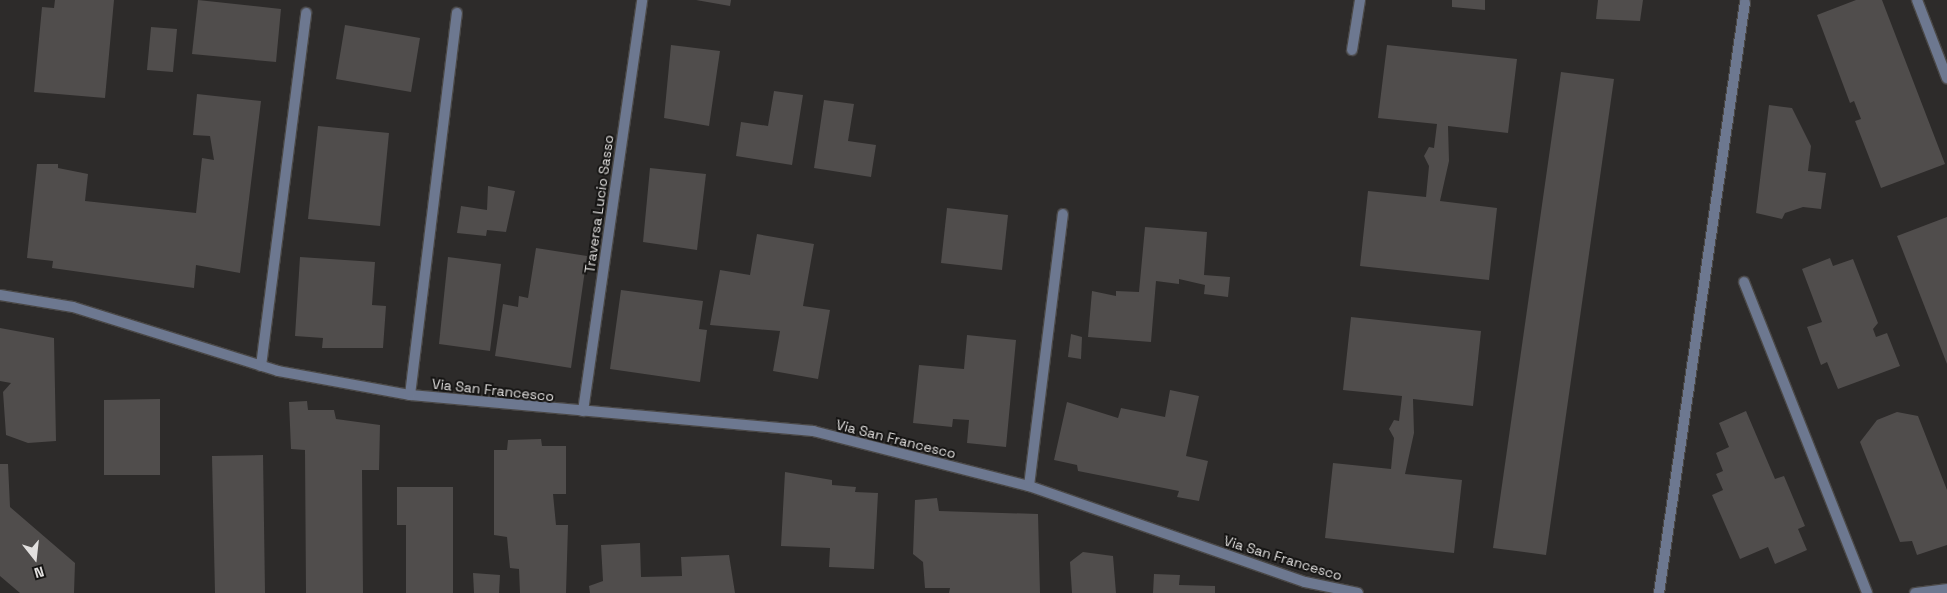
<!DOCTYPE html>
<html>
<head>
<meta charset="utf-8">
<style>
	body { margin:0 }
	#map { position:relative; width:1947px; height:593px; overflow:hidden; background:#2d2b2a; font-family:"Space Grotesk",sans-serif }
	div>[style] { position:absolute }
	.building>* { inset:0; background:#504d4c }
	.roads { filter:drop-shadow(1px 0 #4a4847) drop-shadow(-1px 0 #4a4847) drop-shadow(0 1px #4a4847) drop-shadow(0 -1px #4a4847) }
	.lane>* { height:10px; margin:-5px; padding:0 5px; transform-origin:5px; border-radius:5px; background:#6d7890 }
	.street>* { height:10px; margin:-5px; padding:0 5px; transform-origin:5px; border-radius:5px; background:#6d7890 }
	span { translate:-50% -50%; white-space:nowrap; text-align:center; line-height:1.15; -webkit-text-stroke:4px #151413; paint-order:stroke }
	.street-label { font-size:14px; color:#e2e0df }
	.north { position:absolute; left:10px; top:533px; width:50px; height:50px; -webkit-text-stroke:4px #151413; paint-order:stroke; rotate:164deg; font-size:14px; font-weight:700; line-height:20px; text-align:center; color:#e2e0df }
	.north::after { content:''; display:block; margin:auto; width:18px; height:22px; background:#e2e0df; clip-path:polygon(50% 0,100% 100%,50% 72%,0 100%) }
</style>
</head>
<body>
<div id="map">
	<div class="building">
		<div style="clip-path:polygon(55px 0,114px 0,105px 98px,34px 92px,42px 7px,54px 8px)"></div>
		<div style="clip-path:polygon(198px 0,281px 9px,276px 62px,192px 54px)"></div>
		<div style="clip-path:polygon(696px 0,731px 0,730px 6px)"></div>
		<div style="clip-path:polygon(1452px 0,1485px 0,1485px 10px,1452px 7px)"></div>
		<div style="clip-path:polygon(1598px 0,1643px 0,1640px 21px,1596px 19px)"></div>
		<div style="clip-path:polygon(1856px 0,1882px 0,1945px 164px,1881px 188px,1855px 121px,1861px 119px,1854px 101px,1850px 103px,1817px 15px)"></div>
		<div style="clip-path:polygon(345px 25px,420px 38px,411px 92px,336px 79px)"></div>
		<div style="clip-path:polygon(151px 27px,177px 29px,173px 72px,147px 70px)"></div>
		<div style="clip-path:polygon(671px 45px,720px 51px,709px 126px,664px 118px)"></div>
		<div style="clip-path:polygon(1387px 45px,1517px 59px,1508px 133px,1448px 126px,1449px 161px,1440px 201px,1497px 208px,1489px 280px,1360px 266px,1368px 191px,1426px 197px,1429px 166px,1424px 156px,1429px 147px,1434px 148px,1437px 124px,1378px 118px)"></div>
		<div style="clip-path:polygon(1561px 72px,1614px 79px,1546px 555px,1493px 548px)"></div>
		<div style="clip-path:polygon(774px 91px,803px 95px,792px 165px,736px 156px,741px 122px,768px 126px)"></div>
		<div style="clip-path:polygon(197px 94px,261px 101px,240px 273px,196px 265px,194px 288px,52px 268px,53px 261px,27px 258px,37px 164px,58px 164px,58px 168px,88px 174px,85px 201px,196px 213px,202px 158px,214px 160px,210px 136px,193px 135px)"></div>
		<div style="clip-path:polygon(824px 100px,854px 104px,848px 141px,876px 145px,871px 177px,814px 168px)"></div>
		<div style="clip-path:polygon(1769px 105px,1792px 108px,1811px 146px,1808px 171px,1826px 173px,1821px 209px,1803px 207px,1785px 213px,1782px 219px,1756px 213px)"></div>
		<div style="clip-path:polygon(318px 126px,389px 133px,380px 226px,308px 219px)"></div>
		<div style="clip-path:polygon(650px 168px,706px 174px,697px 250px,643px 242px)"></div>
		<div style="clip-path:polygon(488px 186px,515px 191px,506px 232px,487px 230px,486px 236px,457px 233px,461px 206px,487px 210px)"></div>
		<div style="clip-path:polygon(947px 208px,1008px 215px,1002px 270px,941px 263px)"></div>
		<div style="clip-path:polygon(1947px 217px,1947px 364px,1897px 236px)"></div>
		<div style="clip-path:polygon(1145px 227px,1207px 232px,1204px 275px,1230px 277px,1228px 297px,1204px 294px,1205px 285px,1179px 279px,1179px 284px,1156px 281px,1151px 342px,1088px 337px,1092px 291px,1116px 296px,1116px 291px,1139px 292px)"></div>
		<div style="clip-path:polygon(757px 234px,814px 244px,803px 306px,830px 310px,818px 379px,773px 371px,780px 331px,710px 325px,720px 270px,750px 275px)"></div>
		<div style="clip-path:polygon(536px 248px,587px 256px,571px 368px,495px 356px,503px 304px,518px 307px,519px 296px,528px 298px)"></div>
		<div style="clip-path:polygon(300px 257px,375px 262px,372px 305px,386px 306px,383px 348px,322px 348px,323px 338px,295px 336px)"></div>
		<div style="clip-path:polygon(448px 257px,501px 264px,490px 351px,439px 344px)"></div>
		<div style="clip-path:polygon(1830px 258px,1833px 266px,1853px 259px,1878px 323px,1873px 329px,1876px 337px,1887px 333px,1900px 366px,1838px 389px,1827px 362px,1821px 365px,1807px 327px,1822px 322px,1802px 269px)"></div>
		<div style="clip-path:polygon(621px 290px,703px 301px,699px 329px,707px 330px,700px 382px,610px 369px)"></div>
		<div style="clip-path:polygon(1351px 317px,1481px 331px,1473px 406px,1413px 399px,1414px 433px,1405px 474px,1462px 480px,1454px 553px,1325px 538px,1333px 463px,1391px 469px,1394px 438px,1389px 429px,1394px 420px,1399px 421px,1402px 396px,1343px 390px)"></div>
		<div style="clip-path:polygon(0 328px,54px 338px,56px 441px,28px 443px,6px 435px,3px 392px,11px 383px,0 381px)"></div>
		<div style="clip-path:polygon(1071px 334px,1082px 337px,1081px 359px,1068px 357px)"></div>
		<div style="clip-path:polygon(967px 335px,1016px 340px,1006px 447px,967px 443px,969px 420px,953px 419px,952px 427px,913px 423px,919px 365px,964px 369px)"></div>
		<div style="clip-path:polygon(1170px 390px,1199px 396px,1186px 456px,1208px 461px,1199px 501px,1177px 497px,1179px 491px,1078px 471px,1077px 465px,1054px 460px,1067px 402px,1118px 418px,1121px 408px,1165px 417px)"></div>
		<div style="clip-path:polygon(160px 399px,160px 475px,104px 475px,104px 400px)"></div>
		<div style="clip-path:polygon(307px 401px,308px 410px,334px 410px,336px 419px,380px 425px,379px 470px,362px 470px,363px 593px,306px 593px,305px 450px,291px 449px,289px 402px)"></div>
		<div style="clip-path:polygon(1746px 411px,1775px 479px,1784px 476px,1805px 526px,1798px 529px,1807px 550px,1775px 564px,1768px 547px,1740px 559px,1712px 495px,1723px 490px,1716px 474px,1723px 471px,1716px 453px,1729px 447px,1719px 423px)"></div>
		<div style="clip-path:polygon(1897px 412px,1918px 416px,1947px 490px,1947px 545px,1917px 555px,1912px 541px,1900px 542px,1860px 442px,1877px 420px)"></div>
		<div style="clip-path:polygon(541px 439px,542px 446px,566px 446px,566px 494px,553px 494px,556px 525px,568px 525px,566px 593px,520px 593px,519px 569px,510px 568px,507px 537px,494px 535px,494px 450px,507px 450px,508px 440px)"></div>
		<div style="clip-path:polygon(263px 455px,265px 593px,215px 593px,212px 456px)"></div>
		<div style="clip-path:polygon(0 464px,8px 464px,10px 507px,75px 563px,74px 593px,20px 593px,0 576px)"></div>
		<div style="clip-path:polygon(785px 472px,832px 480px,832px 485px,856px 487px,855px 492px,878px 493px,874px 569px,829px 567px,830px 548px,781px 546px)"></div>
		<div style="clip-path:polygon(397px 487px,453px 487px,453px 593px,406px 593px,406px 525px,397px 525px)"></div>
		<div style="clip-path:polygon(937px 498px,939px 511px,1038px 514px,1040px 593px,949px 593px,950px 588px,925px 588px,923px 562px,913px 554px,915px 500px)"></div>
		<div style="clip-path:polygon(640px 543px,641px 577px,682px 576px,681px 557px,729px 555px,735px 593px,590px 593px,589px 586px,603px 581px,601px 545px)"></div>
		<div style="clip-path:polygon(1083px 552px,1113px 556px,1116px 593px,1072px 593px,1070px 562px)"></div>
		<div style="clip-path:polygon(473px 573px,500px 575px,499px 593px,474px 593px)"></div>
		<div style="clip-path:polygon(1154px 574px,1180px 575px,1179px 585px,1215px 586px,1215px 593px,1153px 593px)"></div>
	</div>
	<div class="roads">
		<div class="lane">
			<div style="left:1744px;top:282px;width:334px;rotate:68.4deg"></div>
		</div>
		<div class="street">
			<div style="left:1917px;top:0;width:84px;rotate:69deg"></div>
			<div style="left:1352px;top:50px;width:51px;rotate:-80.9deg"></div>
			<div style="left:0;top:295px;width:74px;rotate:9.3deg"></div>
			<div style="left:73px;top:307px;width:215px;rotate:17.3deg"></div>
			<div style="left:278px;top:371px;width:134px;rotate:10.3deg"></div>
			<div style="left:410px;top:395px;width:405px;rotate:5.1deg"></div>
			<div style="left:813px;top:431px;width:223px;rotate:14.3deg"></div>
			<div style="left:1029px;top:486px;width:292px;rotate:19.2deg"></div>
			<div style="left:1305px;top:582px;width:54px;rotate:11.7deg"></div>
			<div style="left:261px;top:366px;width:356px;rotate:-82.7deg"></div>
			<div style="left:410px;top:395px;width:385px;rotate:-83deg"></div>
			<div style="left:583px;top:411px;width:415px;rotate:-81.8deg"></div>
			<div style="left:1029px;top:486px;width:274px;rotate:-82.9deg"></div>
			<div style="left:1659px;top:593px;width:597px;rotate:-81.72deg"></div>
			<div style="left:1915px;top:593px;width:32px;rotate:-7deg"></div>
		</div>
	</div>
	<div class="street-label">
		<span style="left:599px;top:204px;rotate:-82deg">Traversa Lucio Sasso</span>
		<span style="left:493px;top:390px;rotate:6deg">Via San Francesco</span>
		<span style="left:896px;top:439px;rotate:14deg">Via San Francesco</span>
		<span style="left:1283px;top:558px;rotate:17deg">Via San Francesco</span>
	</div>
	<div class="north">N</div>
</div>
</body>
</html>
